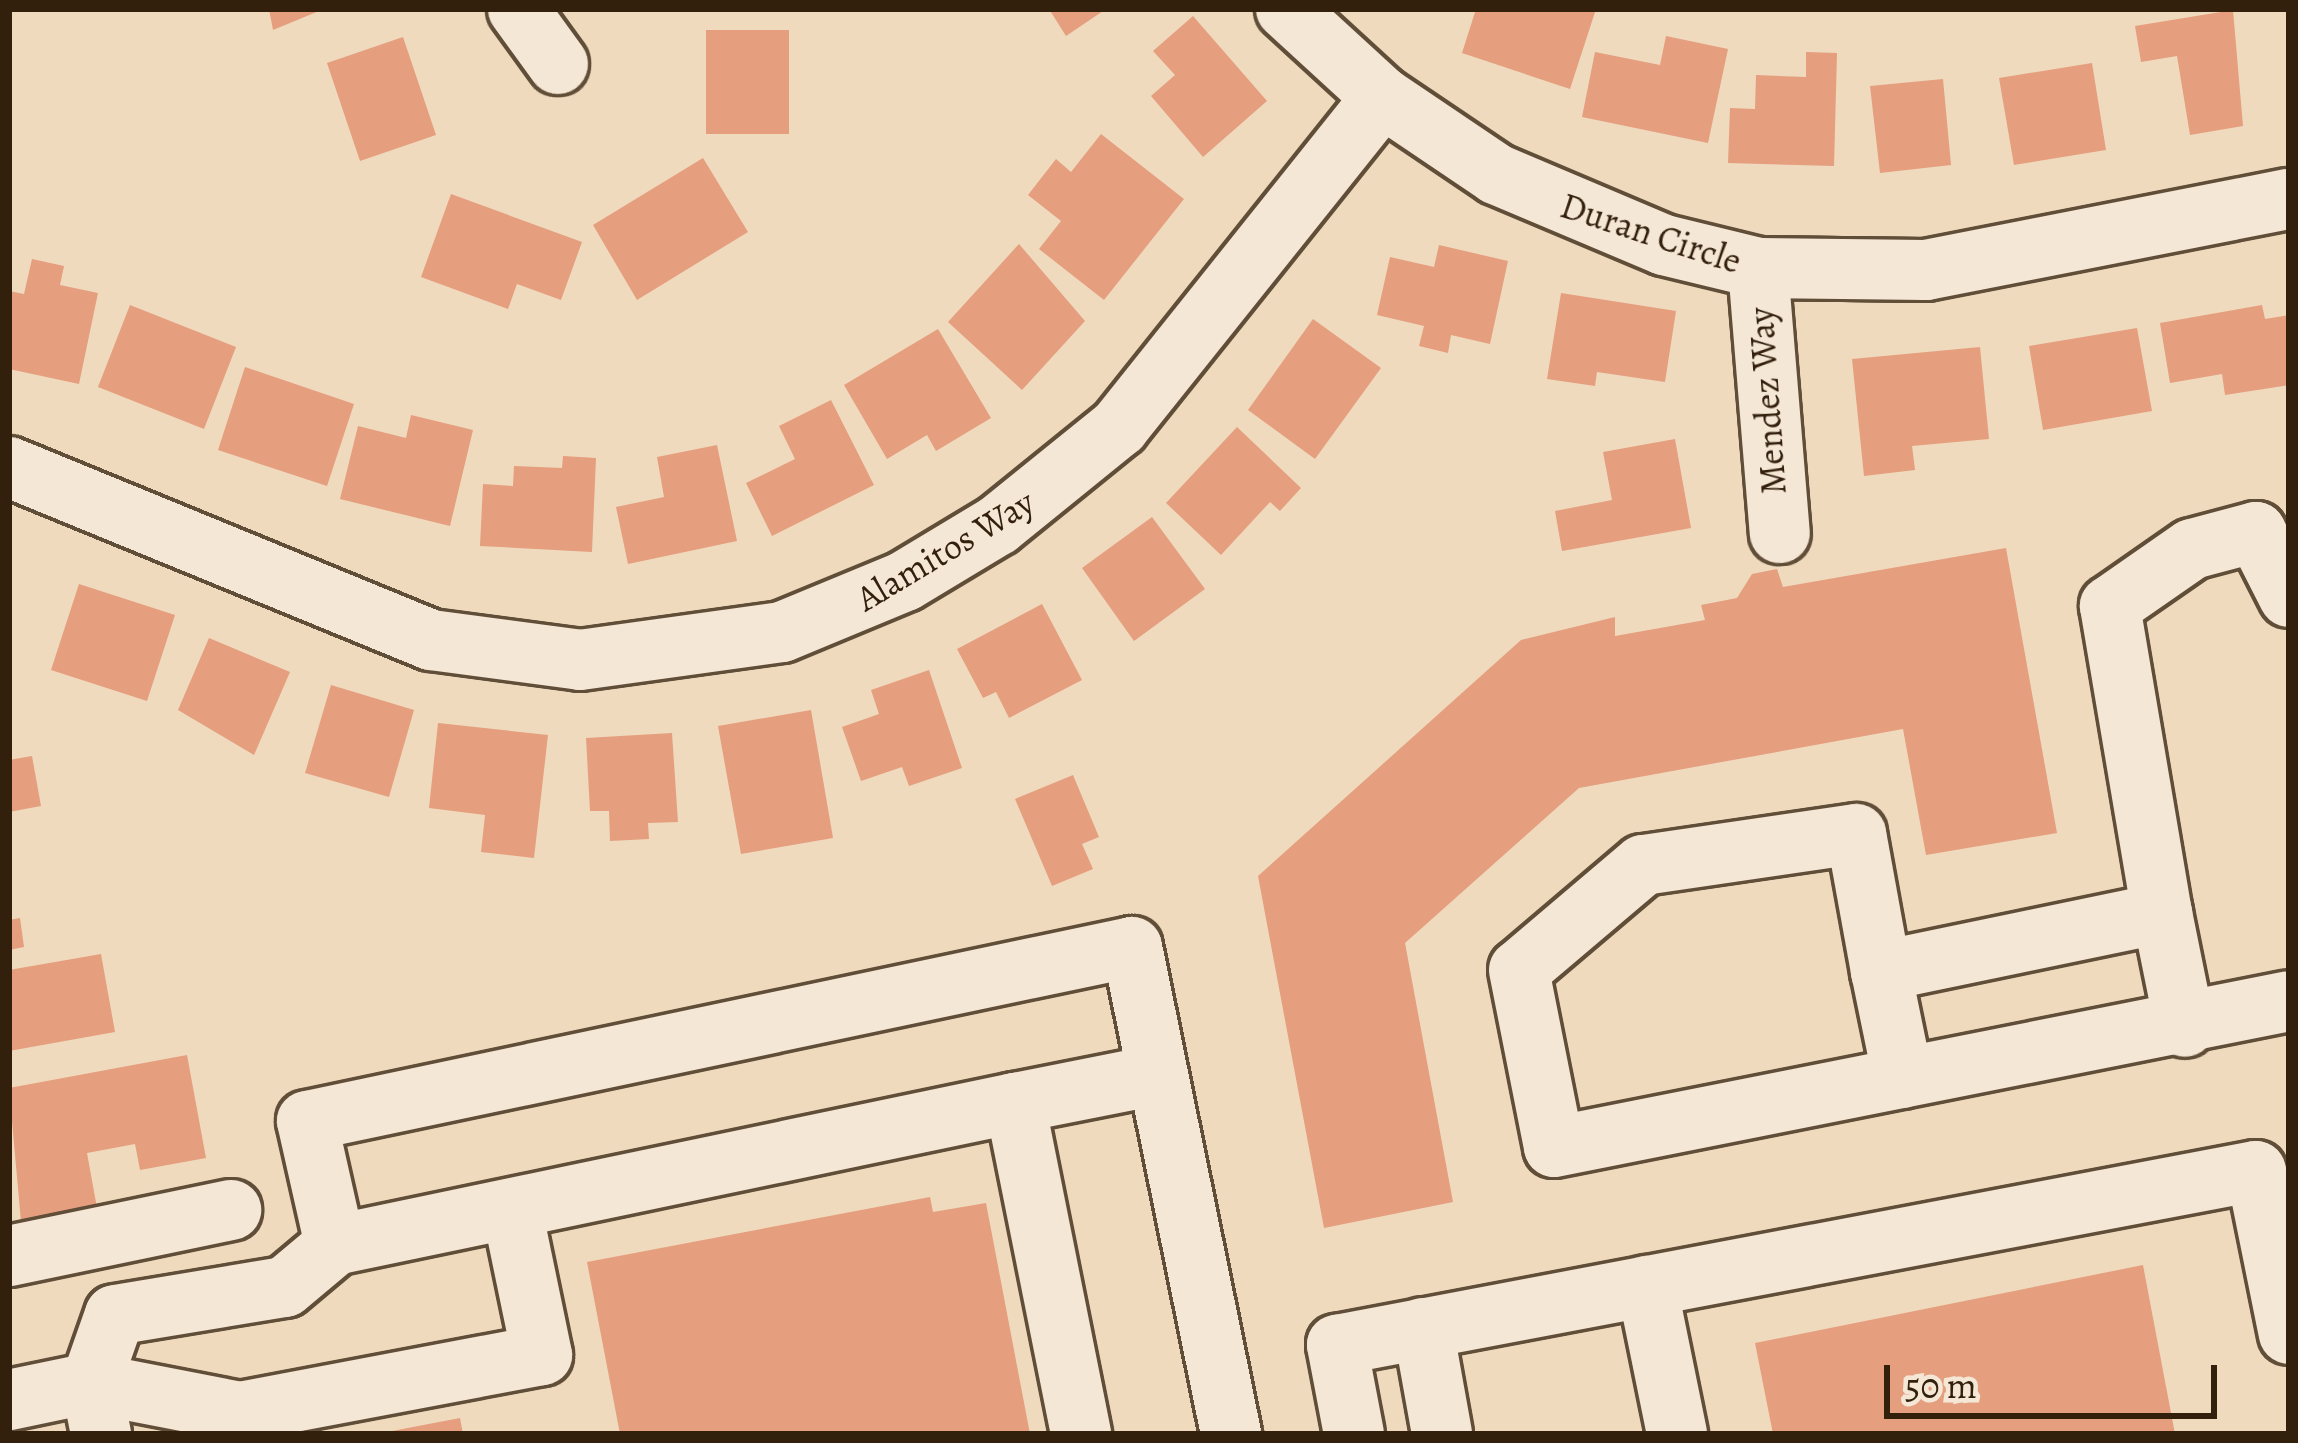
<!DOCTYPE html>
<html>
<head>
<meta charset="utf-8">
<style>
	body { margin:0 }
	#map { position:relative; width:2298px; height:1443px; overflow:hidden; background:#efdabe; font-family:Alegreya,serif }
	div>[style] { position:absolute }
	.building>* { inset:0; background:#e59e7e }
	.roads { filter:drop-shadow(3px 0 #614e38) drop-shadow(-3px 0 #614e38) drop-shadow(0 3px #614e38) drop-shadow(0 -3px #614e38) }
	.minor>* { height:60px; margin:-30px; padding:0 30px; transform-origin:30px; border-radius:30px; background:#f5e7d5 }
	span { translate:-50% -50%; white-space:nowrap; text-align:center; line-height:1.15; -webkit-text-stroke:10px #f5e7d5; paint-order:stroke }
	.street-label { font-size:36px; color:#321f0c }
	.frame { position:absolute; inset:0; border:12px solid #321f0c; pointer-events:none }
	.scale { position:absolute; left:1884px; top:1365px; width:333px; height:54px; box-sizing:border-box; border:6px solid #321f0c; border-top:0; padding-left:15px; font-size:36px; line-height:42px; white-space:nowrap; color:#321f0c; -webkit-text-stroke:9px #f5e7d5; paint-order:stroke }
</style>
</head>
<body>
<div id="map">
	<div class="building">
		<div style="clip-path:polygon(269px 9px,319px 9px,319px 11px,273px 30px)"></div>
		<div style="clip-path:polygon(1049px 9px,1106px 9px,1066px 36px)"></div>
		<div style="clip-path:polygon(1476px 9px,1596px 9px,1570px 89px,1462px 53px)"></div>
		<div style="clip-path:polygon(2233px 10px,2243px 126px,2190px 135px,2177px 56px,2141px 62px,2135px 26px)"></div>
		<div style="clip-path:polygon(1193px 16px,1267px 101px,1203px 157px,1151px 96px,1175px 75px,1153px 51px)"></div>
		<div style="clip-path:polygon(706px 30px,789px 30px,789px 134px,706px 134px)"></div>
		<div style="clip-path:polygon(1666px 36px,1728px 49px,1708px 143px,1582px 117px,1595px 52px,1660px 65px)"></div>
		<div style="clip-path:polygon(403px 37px,436px 135px,360px 161px,327px 63px)"></div>
		<div style="clip-path:polygon(1806px 52px,1837px 53px,1834px 166px,1728px 163px,1730px 108px,1755px 109px,1756px 75px,1806px 77px)"></div>
		<div style="clip-path:polygon(2092px 63px,2106px 150px,2014px 165px,1999px 78px)"></div>
		<div style="clip-path:polygon(1943px 79px,1951px 165px,1880px 173px,1870px 86px)"></div>
		<div style="clip-path:polygon(1101px 134px,1184px 199px,1104px 300px,1039px 249px,1061px 221px,1028px 195px,1056px 159px,1071px 172px)"></div>
		<div style="clip-path:polygon(703px 158px,748px 232px,637px 300px,593px 225px)"></div>
		<div style="clip-path:polygon(451px 194px,582px 242px,561px 300px,517px 284px,508px 309px,421px 277px)"></div>
		<div style="clip-path:polygon(1019px 244px,1085px 321px,1022px 390px,948px 322px)"></div>
		<div style="clip-path:polygon(1439px 245px,1508px 261px,1490px 344px,1451px 335px,1448px 353px,1419px 346px,1424px 326px,1377px 315px,1390px 257px,1434px 267px)"></div>
		<div style="clip-path:polygon(32px 259px,64px 266px,60px 285px,98px 293px,79px 384px,9px 369px,9px 291px,24px 294px)"></div>
		<div style="clip-path:polygon(1561px 293px,1676px 311px,1665px 382px,1597px 372px,1595px 386px,1547px 379px)"></div>
		<div style="clip-path:polygon(130px 305px,236px 347px,204px 429px,98px 387px)"></div>
		<div style="clip-path:polygon(2262px 305px,2265px 319px,2289px 315px,2289px 385px,2225px 395px,2222px 374px,2170px 383px,2160px 323px)"></div>
		<div style="clip-path:polygon(1313px 319px,1381px 368px,1315px 459px,1248px 410px)"></div>
		<div style="clip-path:polygon(2137px 328px,2152px 411px,2043px 430px,2029px 346px)"></div>
		<div style="clip-path:polygon(938px 329px,991px 418px,936px 451px,927px 435px,887px 459px,844px 385px)"></div>
		<div style="clip-path:polygon(1980px 347px,1989px 439px,1912px 446px,1915px 470px,1864px 476px,1852px 359px)"></div>
		<div style="clip-path:polygon(245px 367px,354px 404px,327px 486px,218px 450px)"></div>
		<div style="clip-path:polygon(831px 400px,874px 485px,772px 536px,746px 483px,795px 459px,779px 426px)"></div>
		<div style="clip-path:polygon(411px 415px,473px 430px,450px 526px,340px 499px,358px 426px,406px 438px)"></div>
		<div style="clip-path:polygon(1237px 427px,1301px 488px,1280px 511px,1270px 502px,1221px 555px,1166px 503px)"></div>
		<div style="clip-path:polygon(1675px 439px,1691px 528px,1562px 551px,1555px 511px,1612px 500px,1603px 452px)"></div>
		<div style="clip-path:polygon(717px 445px,737px 541px,628px 564px,616px 507px,664px 497px,657px 457px)"></div>
		<div style="clip-path:polygon(563px 456px,596px 458px,592px 552px,480px 546px,483px 484px,513px 486px,514px 466px,562px 468px)"></div>
		<div style="clip-path:polygon(1152px 517px,1205px 589px,1134px 641px,1082px 568px)"></div>
		<div style="clip-path:polygon(2006px 548px,2057px 833px,1926px 855px,1903px 729px,1579px 788px,1405px 943px,1453px 1202px,1324px 1228px,1258px 876px,1521px 640px,1615px 617px,1615px 636px,1705px 620px,1701px 605px,1737px 598px,1752px 574px,1777px 569px,1783px 587px)"></div>
		<div style="clip-path:polygon(79px 584px,175px 615px,147px 701px,51px 670px)"></div>
		<div style="clip-path:polygon(1042px 604px,1082px 680px,1009px 718px,996px 692px,983px 698px,957px 649px)"></div>
		<div style="clip-path:polygon(209px 638px,290px 672px,254px 755px,178px 710px)"></div>
		<div style="clip-path:polygon(929px 670px,962px 768px,909px 786px,902px 767px,861px 781px,842px 727px,879px 714px,871px 690px)"></div>
		<div style="clip-path:polygon(331px 685px,414px 710px,389px 797px,305px 773px)"></div>
		<div style="clip-path:polygon(811px 710px,833px 838px,741px 854px,718px 726px)"></div>
		<div style="clip-path:polygon(438px 723px,548px 735px,534px 858px,481px 852px,485px 815px,429px 808px)"></div>
		<div style="clip-path:polygon(672px 733px,678px 822px,648px 823px,649px 839px,610px 841px,609px 811px,590px 811px,586px 738px)"></div>
		<div style="clip-path:polygon(32px 756px,41px 806px,9px 812px,9px 760px)"></div>
		<div style="clip-path:polygon(1073px 775px,1099px 837px,1082px 844px,1093px 869px,1052px 886px,1015px 799px)"></div>
		<div style="clip-path:polygon(20px 918px,24px 947px,9px 950px,9px 920px)"></div>
		<div style="clip-path:polygon(101px 954px,115px 1032px,9px 1051px,9px 970px)"></div>
		<div style="clip-path:polygon(187px 1055px,206px 1158px,140px 1170px,135px 1144px,87px 1153px,101px 1230px,23px 1244px,9px 1088px)"></div>
		<div style="clip-path:polygon(930px 1197px,933px 1212px,986px 1203px,1030px 1434px,620px 1434px,587px 1262px)"></div>
		<div style="clip-path:polygon(2143px 1265px,2175px 1434px,1773px 1434px,1755px 1343px)"></div>
		<div style="clip-path:polygon(460px 1418px,463px 1434px,387px 1434px,387px 1432px)"></div>
	</div>
	<div class="roads">
		<div class="minor">
			<div style="left:518px;top:9px;width:68px;rotate:54deg"></div>
			<div style="left:1286px;top:9px;width:130px;rotate:42.5deg"></div>
			<div style="left:1382px;top:97px;width:138px;rotate:34deg"></div>
			<div style="left:1496px;top:174px;width:182px;rotate:22.9deg"></div>
			<div style="left:1664px;top:245px;width:97px;rotate:13.7deg"></div>
			<div style="left:1758px;top:268px;width:168px;rotate:0.7deg"></div>
			<div style="left:1926px;top:270px;width:370px;rotate:-11.1deg"></div>
			<div style="left:1758px;top:268px;width:266px;rotate:85.3deg"></div>
			<div style="left:9px;top:467px;width:456px;rotate:22.3deg"></div>
			<div style="left:431px;top:640px;width:150px;rotate:7.6deg"></div>
			<div style="left:580px;top:660px;width:204px;rotate:-7.9deg"></div>
			<div style="left:782px;top:632px;width:133px;rotate:-22.5deg"></div>
			<div style="left:905px;top:581px;width:109px;rotate:-31.1deg"></div>
			<div style="left:998px;top:525px;width:156px;rotate:-39deg"></div>
			<div style="left:1119px;top:427px;width:422px;rotate:-51.4deg"></div>
			<div style="left:2289px;top:597px;width:73px;rotate:-116.9deg"></div>
			<div style="left:2256px;top:532px;width:66px;rotate:165.1deg"></div>
			<div style="left:2192px;top:549px;width:100px;rotate:145.2deg"></div>
			<div style="left:2110px;top:606px;width:311px;rotate:80.4deg"></div>
			<div style="left:2162px;top:913px;width:287px;rotate:168.3deg"></div>
			<div style="left:1881px;top:971px;width:139px;rotate:-100.3deg"></div>
			<div style="left:1856px;top:834px;width:215px;rotate:171.7deg"></div>
			<div style="left:1643px;top:865px;width:162px;rotate:139.7deg"></div>
			<div style="left:1519px;top:970px;width:180px;rotate:78.8deg"></div>
			<div style="left:1554px;top:1147px;width:749px;rotate:-11.23deg"></div>
			<div style="left:2162px;top:913px;width:116px;rotate:78.6deg"></div>
			<div style="left:1881px;top:971px;width:109px;rotate:78.4deg"></div>
			<div style="left:1015px;top:1103px;width:145px;rotate:-11.2deg"></div>
			<div style="left:512px;top:1210px;width:148px;rotate:78.3deg"></div>
			<div style="left:542px;top:1355px;width:307px;rotate:169.3deg"></div>
			<div style="left:240px;top:1412px;width:152px;rotate:-169deg"></div>
			<div style="left:91px;top:1383px;width:72px;rotate:-70.6deg"></div>
			<div style="left:115px;top:1315px;width:172px;rotate:-9.4deg"></div>
			<div style="left:285px;top:1287px;width:65px;rotate:-40deg"></div>
			<div style="left:335px;top:1245px;width:127px;rotate:-102.7deg"></div>
			<div style="left:307px;top:1121px;width:843px;rotate:-11.91deg"></div>
			<div style="left:1132px;top:947px;width:497px;rotate:78.5deg"></div>
			<div style="left:335px;top:1245px;width:695px;rotate:-11.8deg"></div>
			<div style="left:1015px;top:1103px;width:338px;rotate:78.7deg"></div>
			<div style="left:9px;top:1256px;width:227px;rotate:-11.7deg"></div>
			<div style="left:1647px;top:1286px;width:151px;rotate:78.5deg"></div>
			<div style="left:1423px;top:1328px;width:108px;rotate:79.8deg"></div>
			<div style="left:9px;top:1400px;width:84px;rotate:-11.7deg"></div>
			<div style="left:91px;top:1383px;width:52px;rotate:78.9deg"></div>
			<div style="left:1354px;top:1434px;width:91px;rotate:-100.8deg"></div>
			<div style="left:1337px;top:1345px;width:935px;rotate:-10.72deg"></div>
			<div style="left:2256px;top:1171px;width:166px;rotate:78.6deg"></div>
		</div>
	</div>
	<div class="street-label">
		<span style="left:1651px;top:233px;rotate:18deg">Duran Circle</span>
		<span style="left:1767px;top:401px;rotate:-94deg">Mendez Way</span>
		<span style="left:945px;top:550px;rotate:-31deg">Alamitos Way</span>
	</div>
	<div class="frame"></div>
	<div class="scale">50 m</div>
</div>
</body>
</html>
